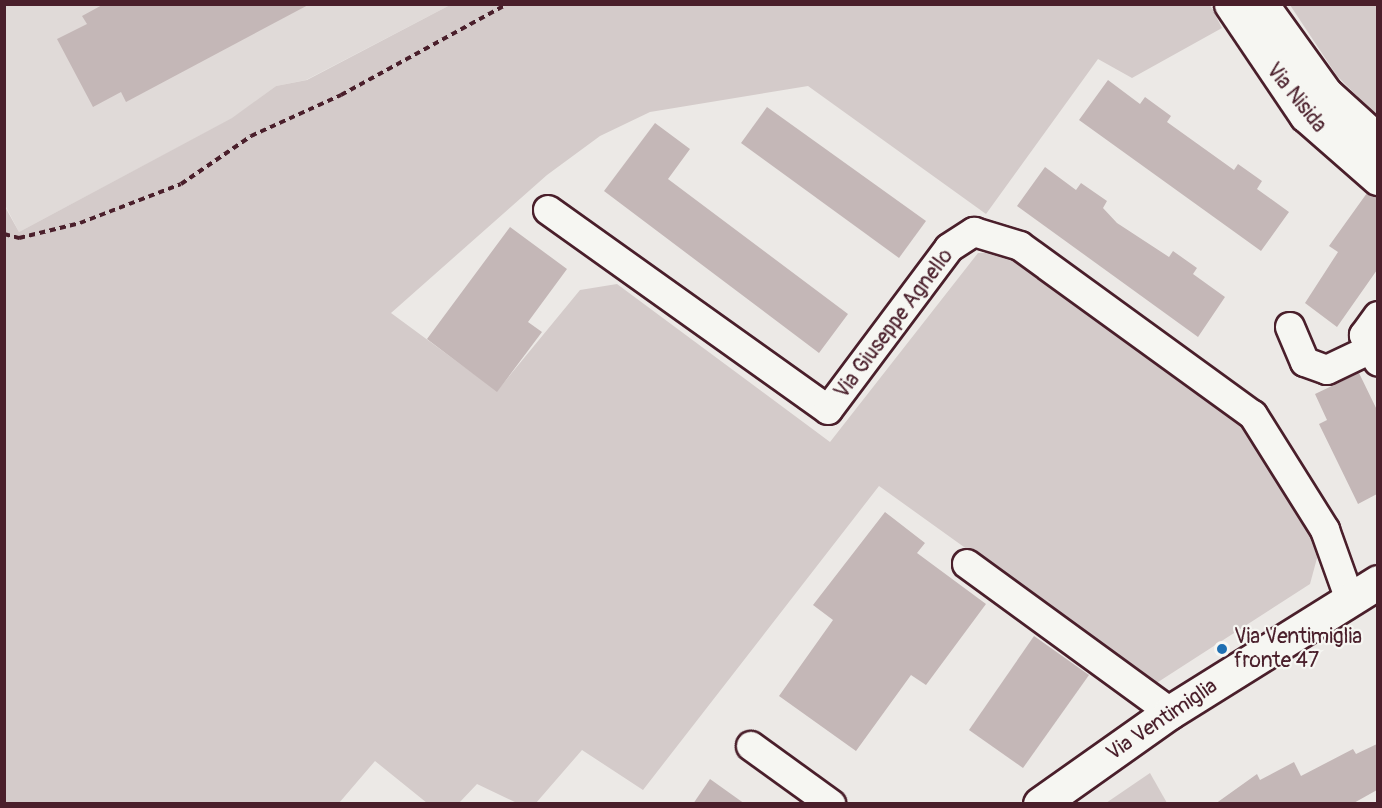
<!DOCTYPE html>
<html>
<head>
<meta charset="utf-8">
<style>
	body { margin:0 }
	#map { position:relative; width:1382px; height:808px; overflow:hidden; background:#ece9e6; font-family:Pangolin,sans-serif }
	div>[style] { position:absolute }
	.built>* { inset:0; background:#e0dad8 }
	.green>* { inset:0; background:#d4cbca }
	.building>* { inset:0; background:#c4b7b7 }
	.path>* { height:4px; margin-top:-2px; transform-origin:0; background:repeating-linear-gradient(90deg,#4a1f2b 0 6px,transparent 0 10.5px) }
	.roads { filter:drop-shadow(2px 0 #4a1f2b) drop-shadow(-2px 0 #4a1f2b) drop-shadow(0 2px #4a1f2b) drop-shadow(0 -2px #4a1f2b) }
	.minor>* { height:28px; margin:-14px; padding:0 14px; transform-origin:14px; border-radius:14px; background:#f6f6f2 }
	.tertiary>* { height:33px; margin:-16.5px; padding:0 16.5px; transform-origin:16.5px; border-radius:16.5px; background:#f6f6f2 }
	.secondary>* { height:33px; margin:-16.5px; padding:0 16.5px; transform-origin:16.5px; border-radius:16.5px; background:#f6f6f2 }
	.dots>* { width:16px; height:16px; translate:-50% -50%; box-sizing:border-box; border:3px solid #f6f6f2; border-radius:50% }
	span { translate:-50% -50%; white-space:nowrap; text-align:center; line-height:1.15; -webkit-text-stroke:4.5px #f6f6f2; paint-order:stroke }
	.street-label { font-size:21px; color:#4a1f2b }
	.poi-label { font-size:21px; color:#4a1f2b }
	.left { translate:0 -50%; text-align:left }
	.frame { position:absolute; inset:0; border:6px solid #4a1f2b; pointer-events:none }
</style>
</head>
<body>
<div id="map">
	<div class="built">
		<div style="clip-path:polygon(4px 5px,450px 5px,306px 80px,276px 86px,233px 118px,19px 232px,5px 205px)"></div>
	</div>
	<div class="green">
		<div style="clip-path:polygon(450px 5px,1210px 5px,1222px 28px,1132px 78px,1098px 59px,986px 214px,808px 86px,650px 112px,600px 136px,547px 175px,391px 313px,497px 391px,580px 290px,617px 284px,830px 442px,978px 253px,1018px 253px,1245px 424px,1320px 547px,1310px 584px,1155px 684px,879px 486px,643px 790px,582px 750px,536px 803px,517px 803px,477px 784px,459px 803px,427px 803px,375px 761px,339px 803px,5px 803px,4px 205px,19px 232px,232px 118px,276px 86px,307px 80px)"></div>
		<div style="clip-path:polygon(1290px 5px,1377px 5px,1377px 116px,1337px 76px)"></div>
		<div style="clip-path:polygon(1150px 773px,1167px 803px,1106px 803px)"></div>
	</div>
	<div class="building">
		<div style="clip-path:polygon(104px 4px,310px 4px,126px 102px,121px 92px,93px 107px,57px 39px,87px 24px,82px 16px)"></div>
		<div style="clip-path:polygon(1108px 80px,1140px 104px,1145px 97px,1171px 116px,1167px 122px,1234px 170px,1238px 164px,1262px 181px,1257px 189px,1289px 212px,1261px 251px,1079px 120px)"></div>
		<div style="clip-path:polygon(767px 107px,926px 221px,899px 258px,741px 143px)"></div>
		<div style="clip-path:polygon(655px 123px,690px 149px,668px 179px,848px 314px,819px 353px,604px 191px)"></div>
		<div style="clip-path:polygon(1045px 167px,1076px 190px,1081px 183px,1107px 201px,1103px 208px,1117px 223px,1169px 257px,1173px 251px,1197px 268px,1193px 274px,1225px 297px,1198px 337px,1017px 206px)"></div>
		<div style="clip-path:polygon(1367px 193px,1377px 196px,1377px 270px,1337px 327px,1305px 303px,1338px 252px,1329px 246px)"></div>
		<div style="clip-path:polygon(510px 227px,567px 269px,528px 322px,542px 332px,497px 392px,427px 339px)"></div>
		<div style="clip-path:polygon(1359px 373px,1377px 410px,1377px 494px,1358px 504px,1319px 424px,1327px 420px,1315px 394px)"></div>
		<div style="clip-path:polygon(885px 512px,925px 543px,917px 553px,986px 604px,926px 685px,911px 675px,856px 751px,779px 696px,833px 620px,813px 605px)"></div>
		<div style="clip-path:polygon(1034px 636px,1089px 675px,1023px 768px,969px 730px)"></div>
		<div style="clip-path:polygon(1377px 744px,1377px 790px,1352px 804px,1215px 804px,1257px 774px,1260px 780px,1294px 762px,1301px 776px,1353px 749px,1356px 754px)"></div>
		<div style="clip-path:polygon(710px 779px,745px 804px,693px 804px)"></div>
	</div>
	<div class="path">
		<div style="left:4px;top:234px;width:16px;rotate:15deg"></div>
		<div style="left:19px;top:238px;width:63px;rotate:-13.8deg"></div>
		<div style="left:80px;top:223px;width:108px;rotate:-21.1deg"></div>
		<div style="left:181px;top:184px;width:85px;rotate:-34.4deg"></div>
		<div style="left:251px;top:136px;width:99px;rotate:-24.5deg"></div>
		<div style="left:341px;top:95px;width:189px;rotate:-28.7deg"></div>
	</div>
	<div class="roads">
		<div class="minor">
			<div style="left:548px;top:210px;width:344px;rotate:35.5deg"></div>
			<div style="left:828px;top:410px;width:202px;rotate:-53.2deg"></div>
			<div style="left:949px;top:248px;width:30px;rotate:-33deg"></div>
			<div style="left:974px;top:232px;width:48px;rotate:16.9deg"></div>
			<div style="left:1020px;top:246px;width:288px;rotate:36deg"></div>
			<div style="left:1253px;top:415px;width:136px;rotate:57.9deg"></div>
			<div style="left:1325px;top:530px;width:74px;rotate:70.3deg"></div>
			<div style="left:1378px;top:316px;width:24px;rotate:126deg"></div>
			<div style="left:1364px;top:335px;width:30px;rotate:62deg"></div>
			<div style="left:1290px;top:327px;width:38px;rotate:67deg"></div>
			<div style="left:1305px;top:362px;width:23px;rotate:20deg"></div>
			<div style="left:1327px;top:370px;width:49px;rotate:-25.5deg"></div>
			<div style="left:967px;top:564px;width:251px;rotate:36.1deg"></div>
			<div style="left:751px;top:746px;width:99px;rotate:35.9deg"></div>
		</div>
		<div class="tertiary">
			<div style="left:1231px;top:4px;width:134px;rotate:56deg"></div>
			<div style="left:1306px;top:115px;width:96px;rotate:41.2deg"></div>
			<div style="left:1261px;top:4px;width:111px;rotate:54.2deg"></div>
			<div style="left:1326px;top:94px;width:70px;rotate:42.1deg"></div>
		</div>
		<div class="secondary">
			<div style="left:1040px;top:804px;width:159px;rotate:-35.3deg"></div>
			<div style="left:1170px;top:712px;width:245px;rotate:-32deg"></div>
		</div>
	</div>
	<div class="dots">
		<div style="left:1222px;top:649px;background:#1f6fb2"></div>
	</div>
	<div class="street-label">
		<span style="left:1296px;top:98px;rotate:51deg">Via Nisida</span>
		<span style="left:894px;top:324px;rotate:-53deg">Via Giuseppe Agnello</span>
		<span style="left:1162px;top:720px;rotate:-34deg">Via Ventimiglia</span>
	</div>
	<div class="poi-label">
		<span class="left" style="left:1234px;top:649px">Via Ventimiglia<br>fronte 47</span>
	</div>
	<div class="frame"></div>
</div>
</body>
</html>
